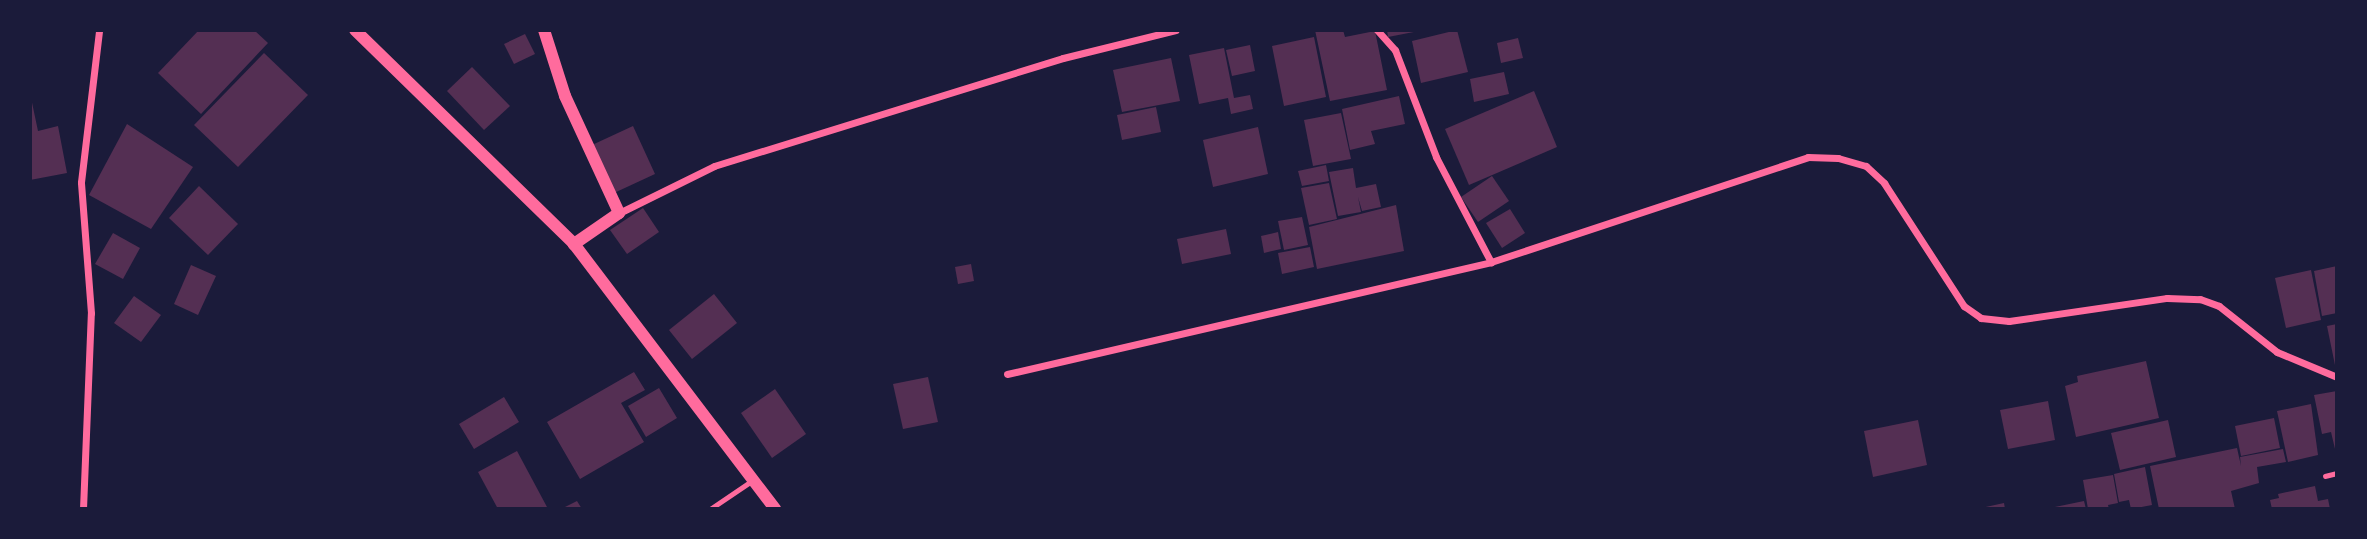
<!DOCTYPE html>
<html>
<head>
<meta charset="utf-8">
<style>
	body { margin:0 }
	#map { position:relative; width:2367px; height:539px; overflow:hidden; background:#1b1b3a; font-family:"Titillium Web",sans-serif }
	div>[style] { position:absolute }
	.building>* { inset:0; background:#542f53 }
	.path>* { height:4.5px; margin:-2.25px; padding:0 2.25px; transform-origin:2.25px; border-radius:2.25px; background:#ff6b9d }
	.service>* { height:5px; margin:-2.5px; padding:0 2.5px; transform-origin:2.5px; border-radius:2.5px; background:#ff6b9d }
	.minor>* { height:7px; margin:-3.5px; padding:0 3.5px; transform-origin:3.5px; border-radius:3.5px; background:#ff6b9d }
	.tertiary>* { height:12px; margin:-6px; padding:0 6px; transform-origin:6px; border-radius:6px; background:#ff6b9d }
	span { translate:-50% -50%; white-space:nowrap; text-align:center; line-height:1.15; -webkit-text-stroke:7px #1b1b3a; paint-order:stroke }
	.frame { position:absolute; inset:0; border:32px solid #1b1b3a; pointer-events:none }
</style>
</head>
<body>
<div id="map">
	<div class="building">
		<div style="clip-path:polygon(199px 30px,254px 30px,268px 43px,201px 114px,158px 73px)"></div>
		<div style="clip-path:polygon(1315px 30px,1343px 30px,1345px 37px,1375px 31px,1387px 90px,1330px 101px)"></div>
		<div style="clip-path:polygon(1387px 30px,1419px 30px,1419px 31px,1388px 37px)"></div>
		<div style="clip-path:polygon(1457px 30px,1468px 72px,1421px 83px,1412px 41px)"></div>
		<div style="clip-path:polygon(525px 34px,535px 54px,514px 64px,504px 44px)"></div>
		<div style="clip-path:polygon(1314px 37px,1326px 97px,1284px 106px,1272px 46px)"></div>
		<div style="clip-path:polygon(1518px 38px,1523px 58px,1501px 63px,1497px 43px)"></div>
		<div style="clip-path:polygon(1250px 45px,1255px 71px,1232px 76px,1226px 50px)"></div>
		<div style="clip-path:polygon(1224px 48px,1234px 98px,1250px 95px,1253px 109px,1231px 114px,1228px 98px,1199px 104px,1189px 55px)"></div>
		<div style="clip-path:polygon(264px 53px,308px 95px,238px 167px,194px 125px)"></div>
		<div style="clip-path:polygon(1171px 58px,1180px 101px,1122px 112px,1113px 70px)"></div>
		<div style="clip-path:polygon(472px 67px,510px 106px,484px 130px,447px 91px)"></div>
		<div style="clip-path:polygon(1504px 72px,1509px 94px,1474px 102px,1470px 79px)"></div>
		<div style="clip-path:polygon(1534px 91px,1557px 147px,1469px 185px,1445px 129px)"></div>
		<div style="clip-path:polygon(30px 93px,38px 131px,58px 126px,67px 173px,30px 180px)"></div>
		<div style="clip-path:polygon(1399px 96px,1405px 124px,1371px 131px,1375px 144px,1350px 150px,1342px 109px)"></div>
		<div style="clip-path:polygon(1156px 107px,1161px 132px,1122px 140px,1117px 115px)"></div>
		<div style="clip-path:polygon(1341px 113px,1351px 159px,1313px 166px,1304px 120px)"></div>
		<div style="clip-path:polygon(127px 124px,193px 167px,151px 229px,89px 195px)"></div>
		<div style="clip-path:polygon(633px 126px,655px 174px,614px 193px,592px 145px)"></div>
		<div style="clip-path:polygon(1258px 127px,1268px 174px,1213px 187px,1203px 140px)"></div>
		<div style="clip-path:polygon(1326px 165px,1329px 181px,1302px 186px,1298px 171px)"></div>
		<div style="clip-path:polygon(1353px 168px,1356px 188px,1376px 184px,1381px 207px,1362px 211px,1358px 197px,1361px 212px,1338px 216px,1329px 172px)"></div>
		<div style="clip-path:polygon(1492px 176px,1509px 201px,1478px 222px,1461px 197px)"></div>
		<div style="clip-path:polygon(1329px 183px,1337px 219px,1309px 225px,1301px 188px)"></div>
		<div style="clip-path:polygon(199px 186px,238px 224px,208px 255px,169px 218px)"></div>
		<div style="clip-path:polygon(1396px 205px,1404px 251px,1317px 269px,1309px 227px)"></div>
		<div style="clip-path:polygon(643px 208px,659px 232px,627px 254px,610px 230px)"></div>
		<div style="clip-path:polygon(1510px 209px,1525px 233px,1502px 248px,1486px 223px)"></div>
		<div style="clip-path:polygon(1302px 217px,1308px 245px,1284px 250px,1278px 221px)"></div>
		<div style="clip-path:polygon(1226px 229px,1231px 254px,1182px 264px,1177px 239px)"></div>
		<div style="clip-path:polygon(1278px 232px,1281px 249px,1264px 253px,1261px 236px)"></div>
		<div style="clip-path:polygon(113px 233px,140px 248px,123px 279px,95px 264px)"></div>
		<div style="clip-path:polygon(1310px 247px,1314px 267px,1282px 274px,1278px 253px)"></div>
		<div style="clip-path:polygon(971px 264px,974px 281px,958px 284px,955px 267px)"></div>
		<div style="clip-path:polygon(191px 265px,216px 276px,198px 315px,174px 304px)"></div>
		<div style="clip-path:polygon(2337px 266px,2337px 313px,2322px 316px,2314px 271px)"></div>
		<div style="clip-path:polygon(2311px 270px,2321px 320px,2286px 328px,2275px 278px)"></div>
		<div style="clip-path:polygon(714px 294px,737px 323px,692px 359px,669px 330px)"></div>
		<div style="clip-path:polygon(134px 296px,161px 315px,141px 342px,114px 323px)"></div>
		<div style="clip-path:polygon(2337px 324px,2337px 370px,2336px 370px,2327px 326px)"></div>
		<div style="clip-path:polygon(2146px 361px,2159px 418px,2076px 437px,2065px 386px,2078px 382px,2077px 376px)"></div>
		<div style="clip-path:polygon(634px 372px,645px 390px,621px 403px,644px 442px,580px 479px,547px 422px)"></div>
		<div style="clip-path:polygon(928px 377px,938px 422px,903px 429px,893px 384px)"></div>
		<div style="clip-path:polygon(659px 388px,677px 418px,646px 437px,628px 406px)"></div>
		<div style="clip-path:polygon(775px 389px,806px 434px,772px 458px,741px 413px)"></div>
		<div style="clip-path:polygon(2337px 391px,2337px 449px,2335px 449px,2331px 432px,2322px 434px,2314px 395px)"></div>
		<div style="clip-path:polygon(504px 397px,519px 422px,474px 449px,459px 424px)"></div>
		<div style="clip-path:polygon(2048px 401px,2055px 440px,2008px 449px,2000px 410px)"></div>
		<div style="clip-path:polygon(2311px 404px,2318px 455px,2288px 462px,2277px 411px)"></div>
		<div style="clip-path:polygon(2274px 418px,2280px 448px,2241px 456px,2235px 426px)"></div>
		<div style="clip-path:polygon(1918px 420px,1927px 465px,1873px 477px,1864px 431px)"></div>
		<div style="clip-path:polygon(2168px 420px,2176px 457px,2120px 470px,2111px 433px)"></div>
		<div style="clip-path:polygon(2237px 448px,2241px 466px,2240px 457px,2283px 449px,2286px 462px,2257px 467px,2259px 483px,2231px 491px,2235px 509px,2159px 509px,2150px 466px)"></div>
		<div style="clip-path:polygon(517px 451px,547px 507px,543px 509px,498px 509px,478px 472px)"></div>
		<div style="clip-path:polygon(2145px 467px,2152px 505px,2131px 509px,2129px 500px,2119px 502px,2114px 474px)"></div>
		<div style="clip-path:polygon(2113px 475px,2118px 503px,2108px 505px,2109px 509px,2088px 509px,2083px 480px)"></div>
		<div style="clip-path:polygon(2315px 486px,2318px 501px,2328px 499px,2330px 509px,2272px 509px,2270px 500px,2279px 498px,2278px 494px)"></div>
		<div style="clip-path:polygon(577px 501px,582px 509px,561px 509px)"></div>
		<div style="clip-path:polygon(2084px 501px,2086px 509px,2050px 509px,2050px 508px)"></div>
		<div style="clip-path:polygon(2004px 503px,2005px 509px,1981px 509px,1981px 508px)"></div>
	</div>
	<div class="path">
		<div style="left:2325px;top:476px;width:12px;rotate:-14deg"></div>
	</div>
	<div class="service">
		<div style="left:710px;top:509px;width:52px;rotate:-34deg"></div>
	</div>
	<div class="minor">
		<div style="left:1377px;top:30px;width:27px;rotate:48deg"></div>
		<div style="left:1395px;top:50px;width:115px;rotate:69deg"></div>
		<div style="left:1436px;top:157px;width:119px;rotate:62.4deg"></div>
		<div style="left:619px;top:213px;width:106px;rotate:-26.3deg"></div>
		<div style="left:714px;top:166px;width:365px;rotate:-17.2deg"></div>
		<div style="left:1063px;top:58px;width:116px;rotate:-13.9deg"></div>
		<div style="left:1007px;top:374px;width:497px;rotate:-13deg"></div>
		<div style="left:1491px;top:262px;width:334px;rotate:-18.3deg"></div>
		<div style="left:1808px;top:157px;width:30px;rotate:2deg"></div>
		<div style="left:1838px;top:158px;width:29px;rotate:16deg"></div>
		<div style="left:1866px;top:166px;width:25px;rotate:43deg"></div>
		<div style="left:1884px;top:183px;width:147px;rotate:57deg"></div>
		<div style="left:1964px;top:306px;width:21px;rotate:35deg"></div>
		<div style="left:1981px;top:318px;width:28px;rotate:6deg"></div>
		<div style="left:2009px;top:321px;width:160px;rotate:-8.3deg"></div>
		<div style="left:2167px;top:298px;width:33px;rotate:2deg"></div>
		<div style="left:2200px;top:299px;width:20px;rotate:20deg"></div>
		<div style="left:2219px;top:306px;width:74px;rotate:38.4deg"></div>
		<div style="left:2277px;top:352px;width:65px;rotate:22.6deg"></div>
		<div style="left:83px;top:509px;width:196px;rotate:-87.7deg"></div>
		<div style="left:91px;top:313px;width:131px;rotate:-94.4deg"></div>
		<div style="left:81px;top:182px;width:153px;rotate:-83.2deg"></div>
	</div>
	<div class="tertiary">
		<div style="left:355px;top:30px;width:306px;rotate:44.3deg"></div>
		<div style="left:574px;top:244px;width:333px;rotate:52.8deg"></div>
		<div style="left:544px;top:30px;width:69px;rotate:72.3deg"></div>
		<div style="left:565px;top:96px;width:129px;rotate:65.2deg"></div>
		<div style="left:619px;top:213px;width:55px;rotate:145.4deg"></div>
	</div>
	<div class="frame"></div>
</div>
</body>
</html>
